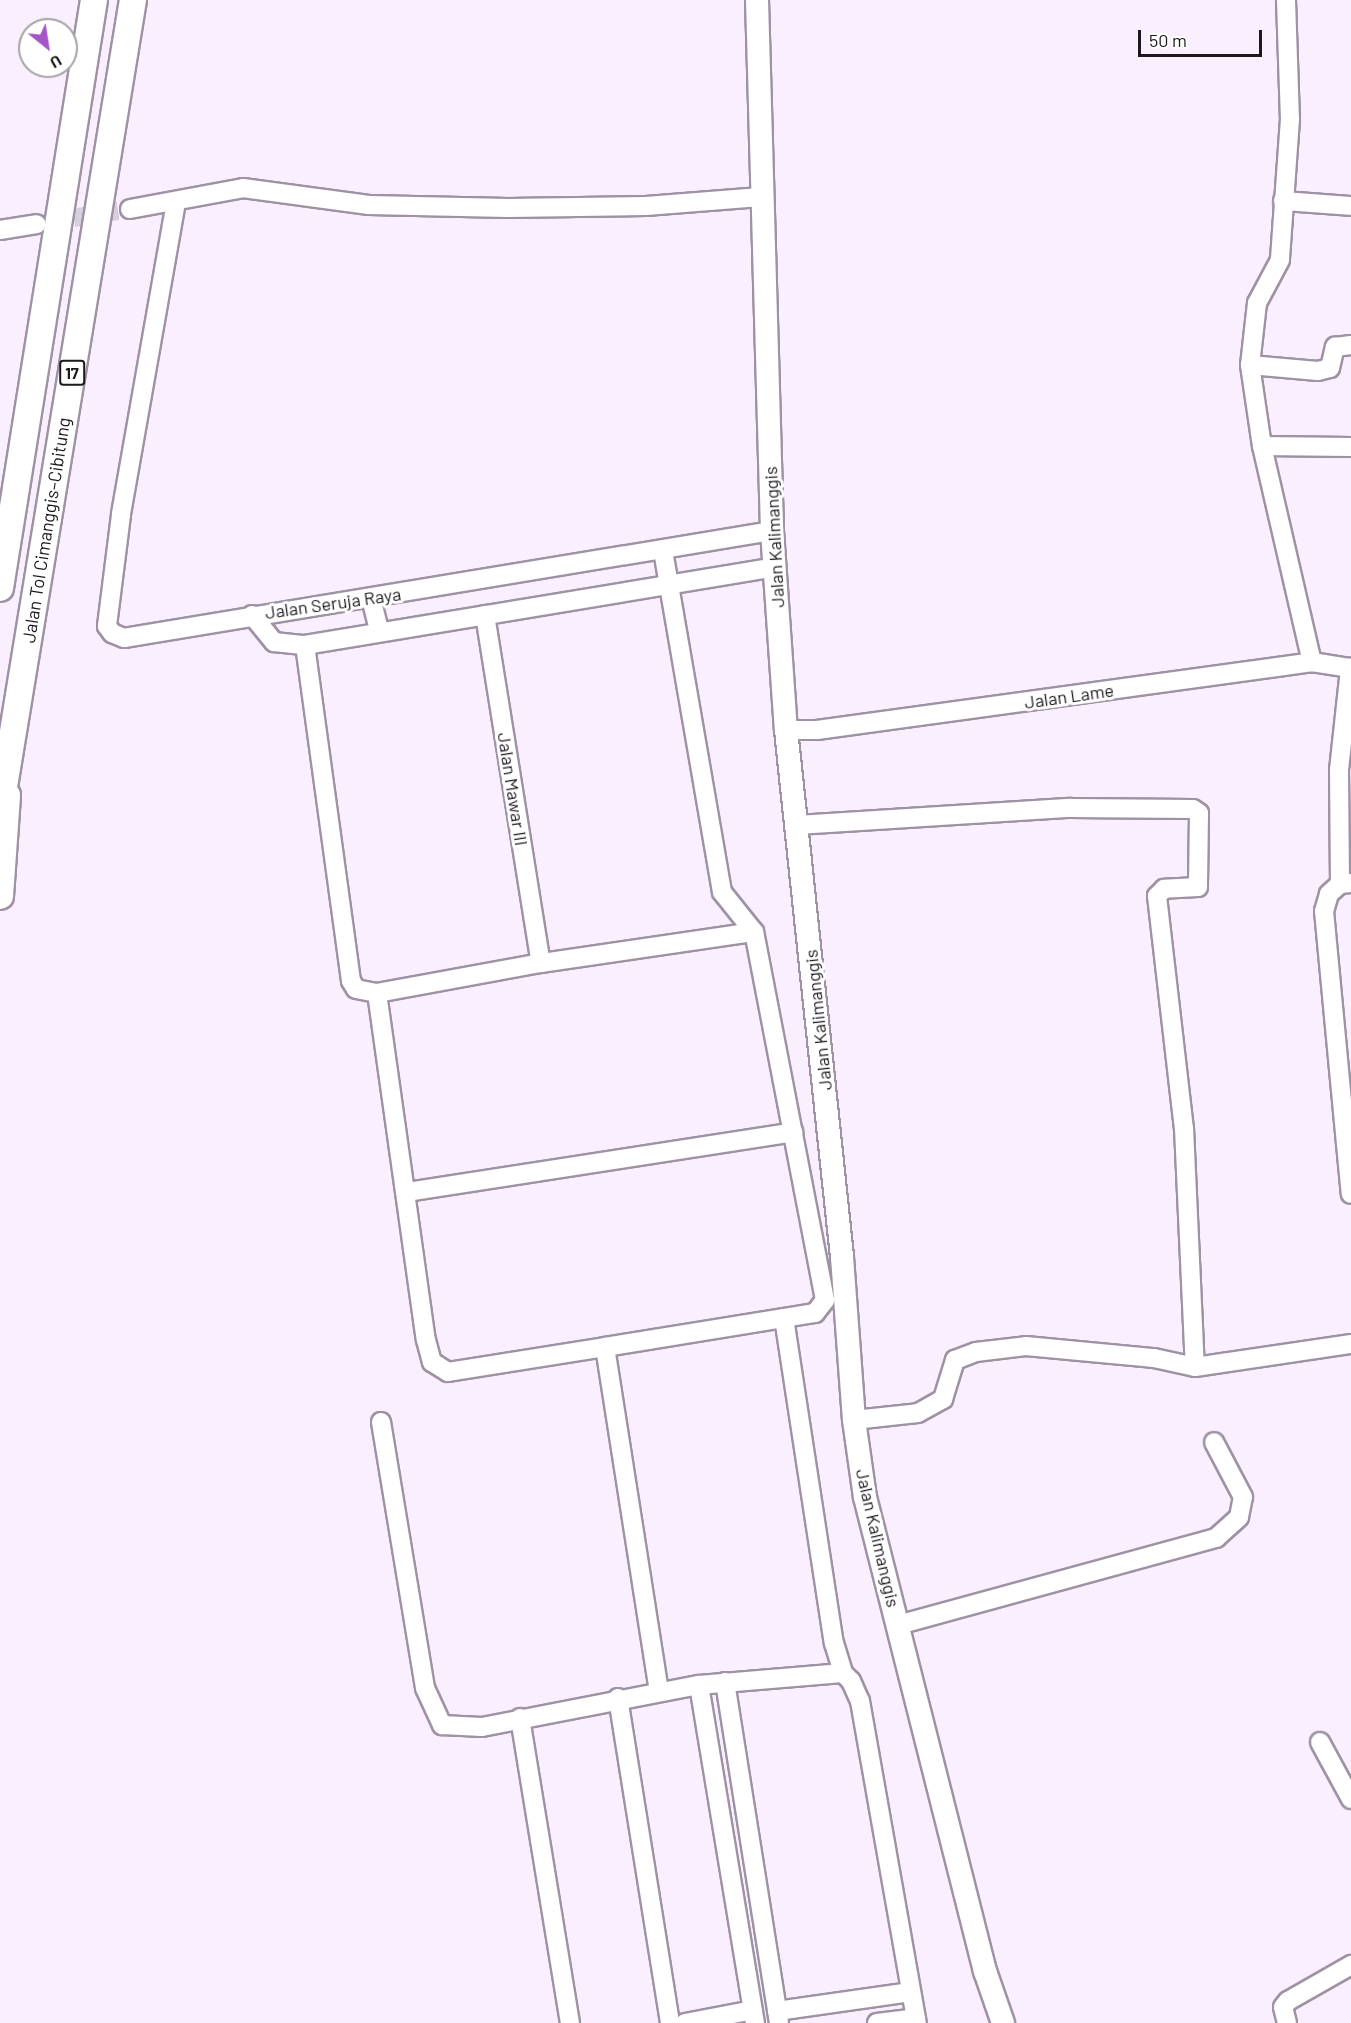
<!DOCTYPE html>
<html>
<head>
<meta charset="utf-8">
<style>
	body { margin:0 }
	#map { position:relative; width:1351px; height:2023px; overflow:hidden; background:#f9effe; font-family:Barlow,sans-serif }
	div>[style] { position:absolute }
	.minor-tunnel>* { height:18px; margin-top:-9px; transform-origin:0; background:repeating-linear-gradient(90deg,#d8cfdc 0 18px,transparent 0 27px) }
	.roads { filter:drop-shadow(2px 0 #9e92a4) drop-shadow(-2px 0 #9e92a4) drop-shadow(0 2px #9e92a4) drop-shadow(0 -2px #9e92a4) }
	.minor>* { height:18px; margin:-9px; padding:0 9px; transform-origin:9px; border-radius:9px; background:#fff }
	.major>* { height:22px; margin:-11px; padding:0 11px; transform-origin:11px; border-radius:11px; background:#fff }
	.highway>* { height:26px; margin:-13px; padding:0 13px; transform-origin:13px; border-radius:13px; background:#fff }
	span { translate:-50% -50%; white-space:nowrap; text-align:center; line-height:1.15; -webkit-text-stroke:6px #fff; paint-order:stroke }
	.shield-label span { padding:2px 4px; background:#fff; border:2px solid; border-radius:4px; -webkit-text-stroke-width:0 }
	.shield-label { font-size:16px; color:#1c181e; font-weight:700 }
	.street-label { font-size:18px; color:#1c181e }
	.north { position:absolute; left:18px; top:18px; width:60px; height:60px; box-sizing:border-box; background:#fff; border:2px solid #a4a3a5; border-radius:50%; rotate:150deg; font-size:16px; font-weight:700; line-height:24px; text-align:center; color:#1c181e }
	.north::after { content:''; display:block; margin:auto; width:21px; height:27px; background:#a555c6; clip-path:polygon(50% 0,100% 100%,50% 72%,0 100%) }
	.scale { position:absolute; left:1138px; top:30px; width:124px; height:27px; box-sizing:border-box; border:3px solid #1c181e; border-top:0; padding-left:8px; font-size:18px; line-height:21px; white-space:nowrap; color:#1c181e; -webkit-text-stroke:4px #fff; paint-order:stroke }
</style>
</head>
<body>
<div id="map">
	<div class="minor-tunnel">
		<div style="left:47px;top:222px;width:84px;rotate:-8.9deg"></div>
	</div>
	<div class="roads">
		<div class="minor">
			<div style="left:1286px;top:0;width:119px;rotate:88.1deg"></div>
			<div style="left:1290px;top:119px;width:141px;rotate:94.1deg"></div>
			<div style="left:1280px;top:260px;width:49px;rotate:118.1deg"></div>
			<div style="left:1257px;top:303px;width:62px;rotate:96.4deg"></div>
			<div style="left:1250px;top:365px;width:82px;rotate:81.6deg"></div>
			<div style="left:1262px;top:446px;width:222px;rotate:77deg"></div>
			<div style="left:1283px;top:201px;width:68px;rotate:4.2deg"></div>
			<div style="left:176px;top:202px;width:318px;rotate:100deg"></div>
			<div style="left:121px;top:515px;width:112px;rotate:97.2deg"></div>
			<div style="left:107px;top:626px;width:9px;rotate:54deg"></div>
			<div style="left:112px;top:633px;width:13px;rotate:23deg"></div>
			<div style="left:124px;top:638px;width:657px;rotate:-9.38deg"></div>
			<div style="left:130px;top:209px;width:115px;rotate:-10.5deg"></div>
			<div style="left:243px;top:188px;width:127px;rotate:7.7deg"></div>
			<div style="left:369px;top:205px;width:139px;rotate:1.2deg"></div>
			<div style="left:508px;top:208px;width:138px;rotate:-0.8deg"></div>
			<div style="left:646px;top:206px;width:115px;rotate:-4.5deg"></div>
			<div style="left:0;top:230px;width:37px;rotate:-9deg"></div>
			<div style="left:1250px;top:365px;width:68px;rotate:5deg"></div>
			<div style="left:1318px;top:371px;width:12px;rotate:-14deg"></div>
			<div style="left:1330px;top:368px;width:22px;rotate:-77deg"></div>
			<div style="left:1335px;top:347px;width:16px;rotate:-7deg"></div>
			<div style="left:1262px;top:446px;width:89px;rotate:0.6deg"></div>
			<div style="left:371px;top:598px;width:34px;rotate:76deg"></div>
			<div style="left:252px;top:615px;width:35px;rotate:51deg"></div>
			<div style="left:274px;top:642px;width:31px;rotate:6deg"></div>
			<div style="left:305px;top:645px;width:475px;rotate:-9.4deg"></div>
			<div style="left:485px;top:615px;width:352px;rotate:80.9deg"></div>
			<div style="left:305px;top:645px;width:339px;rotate:82.2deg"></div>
			<div style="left:351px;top:981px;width:9px;rotate:58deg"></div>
			<div style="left:356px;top:989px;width:21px;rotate:11deg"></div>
			<div style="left:377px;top:993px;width:167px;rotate:-10.4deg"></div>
			<div style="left:541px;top:963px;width:215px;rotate:-8.3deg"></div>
			<div style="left:786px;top:730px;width:31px"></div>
			<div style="left:817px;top:730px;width:500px;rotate:-7.8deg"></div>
			<div style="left:1312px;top:662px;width:39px;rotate:9deg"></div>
			<div style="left:797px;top:825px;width:274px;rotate:-3.6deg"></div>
			<div style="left:1070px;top:808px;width:123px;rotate:0.5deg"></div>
			<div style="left:1193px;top:809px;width:7px;rotate:34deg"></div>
			<div style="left:1199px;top:813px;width:74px;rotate:90.8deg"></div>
			<div style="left:1198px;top:887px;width:34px;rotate:177deg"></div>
			<div style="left:1164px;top:889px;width:10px;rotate:135deg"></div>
			<div style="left:1157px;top:896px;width:234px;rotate:83.4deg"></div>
			<div style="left:1184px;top:1128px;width:239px;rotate:87.4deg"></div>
			<div style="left:1351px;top:883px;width:11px;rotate:175deg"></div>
			<div style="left:1340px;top:884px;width:15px;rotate:138deg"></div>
			<div style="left:1329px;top:894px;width:18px;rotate:106deg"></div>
			<div style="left:1324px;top:911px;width:284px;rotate:84.6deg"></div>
			<div style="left:1340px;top:884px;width:114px;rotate:-90.5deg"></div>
			<div style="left:1339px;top:770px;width:103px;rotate:-83.8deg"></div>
			<div style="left:377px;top:993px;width:350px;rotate:82deg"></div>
			<div style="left:426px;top:1340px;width:23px;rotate:75deg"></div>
			<div style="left:432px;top:1362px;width:19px;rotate:32deg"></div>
			<div style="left:448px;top:1372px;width:159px;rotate:-9deg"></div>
			<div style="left:605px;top:1347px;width:213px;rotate:-9.2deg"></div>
			<div style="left:815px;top:1313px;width:16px;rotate:-52deg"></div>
			<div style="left:825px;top:1300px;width:375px;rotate:-100.9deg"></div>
			<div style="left:754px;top:932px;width:51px;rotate:-128.7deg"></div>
			<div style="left:722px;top:892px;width:346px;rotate:-99.8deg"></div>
			<div style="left:407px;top:1192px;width:391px;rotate:-8.8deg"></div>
			<div style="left:784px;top:1318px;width:329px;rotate:81.3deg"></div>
			<div style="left:834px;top:1643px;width:31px;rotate:73deg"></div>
			<div style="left:843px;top:1673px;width:11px;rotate:45deg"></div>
			<div style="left:851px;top:1681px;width:22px;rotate:66deg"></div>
			<div style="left:860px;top:1701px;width:327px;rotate:80deg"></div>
			<div style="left:605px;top:1347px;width:348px;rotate:81.1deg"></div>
			<div style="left:854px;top:1420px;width:64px;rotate:-6.2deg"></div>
			<div style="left:918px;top:1413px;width:29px;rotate:-29deg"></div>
			<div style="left:943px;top:1399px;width:41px;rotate:-72.9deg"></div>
			<div style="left:955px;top:1360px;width:22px;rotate:-21deg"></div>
			<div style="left:976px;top:1352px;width:50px;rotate:-6.8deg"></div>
			<div style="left:1026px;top:1346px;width:129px;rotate:5.4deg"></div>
			<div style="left:1154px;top:1358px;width:42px;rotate:12.4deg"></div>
			<div style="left:1195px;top:1367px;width:158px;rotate:-8.4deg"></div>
			<div style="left:381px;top:1422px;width:270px;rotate:80.6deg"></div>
			<div style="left:425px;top:1688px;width:41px;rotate:65.3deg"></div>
			<div style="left:442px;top:1725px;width:40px;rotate:2.9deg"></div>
			<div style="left:482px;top:1727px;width:221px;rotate:-11deg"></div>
			<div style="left:699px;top:1685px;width:144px;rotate:-4.8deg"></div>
			<div style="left:898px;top:1625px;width:330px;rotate:-15.3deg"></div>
			<div style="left:1216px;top:1538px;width:31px;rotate:-42deg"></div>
			<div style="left:1239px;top:1517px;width:20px;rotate:-79deg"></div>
			<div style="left:1243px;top:1497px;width:62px;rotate:-117.8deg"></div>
			<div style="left:725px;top:1682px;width:345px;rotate:81deg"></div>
			<div style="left:699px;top:1685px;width:343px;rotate:80.6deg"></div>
			<div style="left:618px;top:1698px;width:329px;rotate:80.9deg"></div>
			<div style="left:520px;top:1718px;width:309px;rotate:80.7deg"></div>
			<div style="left:1320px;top:1742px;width:65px;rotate:61.5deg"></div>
			<div style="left:777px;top:2011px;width:135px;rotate:-8.1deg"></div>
			<div style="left:685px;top:2023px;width:69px;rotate:-10.8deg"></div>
			<div style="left:877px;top:2023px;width:39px;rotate:-7deg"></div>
			<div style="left:1287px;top:2023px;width:16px;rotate:-104deg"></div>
			<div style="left:1283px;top:2007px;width:8px;rotate:-50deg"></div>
			<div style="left:1288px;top:2001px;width:73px;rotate:-29.7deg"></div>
		</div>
		<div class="major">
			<div style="left:757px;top:0;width:531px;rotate:88.38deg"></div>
			<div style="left:772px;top:531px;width:199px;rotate:86deg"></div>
			<div style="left:786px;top:730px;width:530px;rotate:83.93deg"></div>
			<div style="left:842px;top:1257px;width:163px;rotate:85.8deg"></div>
			<div style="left:854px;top:1420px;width:78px;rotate:81.9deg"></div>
			<div style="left:865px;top:1497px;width:489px;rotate:75.8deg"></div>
			<div style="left:985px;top:1971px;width:55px;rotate:70.9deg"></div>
		</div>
		<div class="highway">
			<div style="left:0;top:588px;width:595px;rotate:-80.92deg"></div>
			<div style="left:0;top:811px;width:822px;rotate:-80.69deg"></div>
			<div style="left:0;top:896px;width:101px;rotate:-86deg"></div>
		</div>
	</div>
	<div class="shield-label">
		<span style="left:72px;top:373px">17</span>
	</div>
	<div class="street-label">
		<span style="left:46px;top:530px;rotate:-81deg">Jalan Tol Cimanggis–Cibitung</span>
		<span style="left:774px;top:537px;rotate:-93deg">Jalan Kalimanggis</span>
		<span style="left:333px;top:603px;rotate:-8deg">Jalan Seruja Raya</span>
		<span style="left:1069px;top:696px;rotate:-8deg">Jalan Lame</span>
		<span style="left:513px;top:789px;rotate:81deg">Jalan Mawar III</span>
		<span style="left:818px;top:1020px;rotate:-96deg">Jalan Kalimanggis</span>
		<span style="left:878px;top:1538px;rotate:77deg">Jalan Kalimanggis</span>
	</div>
	<div class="north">U</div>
	<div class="scale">50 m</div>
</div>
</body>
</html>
